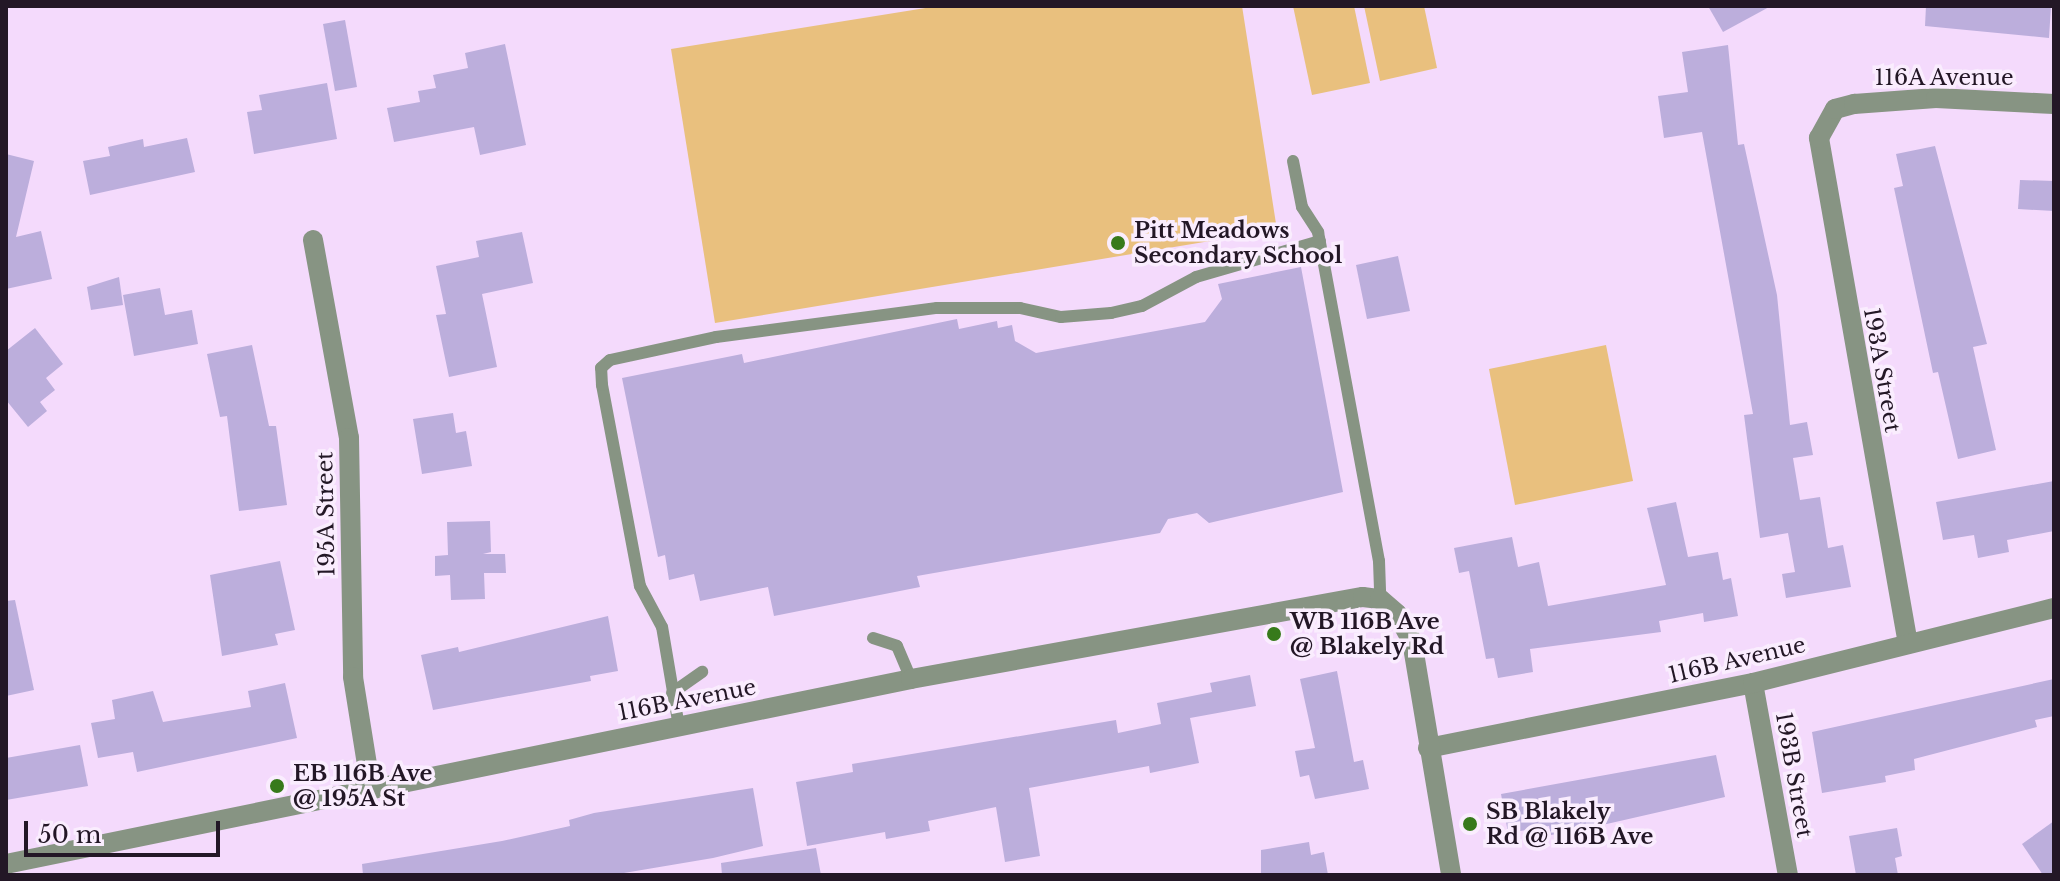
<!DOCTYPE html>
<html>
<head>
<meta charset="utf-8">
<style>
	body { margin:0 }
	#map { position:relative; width:2060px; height:881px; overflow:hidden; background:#f4dafc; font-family:"Libre Baskerville",serif }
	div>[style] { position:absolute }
	.green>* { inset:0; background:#e9c07e }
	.building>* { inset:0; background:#bcaedc }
	.service>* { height:12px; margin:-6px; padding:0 6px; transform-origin:6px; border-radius:6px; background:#879483 }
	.minor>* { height:20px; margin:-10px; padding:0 10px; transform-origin:10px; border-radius:10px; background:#879483 }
	.tertiary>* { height:20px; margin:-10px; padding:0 10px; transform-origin:10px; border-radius:10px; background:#879483 }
	.dots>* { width:22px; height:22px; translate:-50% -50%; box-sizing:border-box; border:4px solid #faedfe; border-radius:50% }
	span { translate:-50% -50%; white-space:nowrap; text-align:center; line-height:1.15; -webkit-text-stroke:7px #faedfe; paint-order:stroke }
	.street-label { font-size:22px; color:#231726 }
	.poi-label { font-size:22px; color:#231726; font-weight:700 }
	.left { translate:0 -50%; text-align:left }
	.frame { position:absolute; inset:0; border:8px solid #231726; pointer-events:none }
	.scale { position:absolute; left:24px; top:821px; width:196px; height:36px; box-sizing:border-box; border:4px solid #231726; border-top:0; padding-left:10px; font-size:24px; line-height:28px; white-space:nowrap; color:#231726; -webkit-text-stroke:6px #faedfe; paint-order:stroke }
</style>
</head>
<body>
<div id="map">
	<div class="green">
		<div style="clip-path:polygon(938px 6px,1242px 6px,1277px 230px,715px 323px,671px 49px)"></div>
		<div style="clip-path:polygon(1293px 6px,1354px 6px,1370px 83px,1312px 95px)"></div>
		<div style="clip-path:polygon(1364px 6px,1424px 6px,1437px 68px,1380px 81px)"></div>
		<div style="clip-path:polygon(1606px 345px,1633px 481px,1515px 505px,1489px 369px)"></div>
	</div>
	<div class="building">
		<div style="clip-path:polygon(1708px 6px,1771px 6px,1723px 32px)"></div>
		<div style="clip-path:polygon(1926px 6px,2051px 6px,2049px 38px,1925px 26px)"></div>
		<div style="clip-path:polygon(345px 20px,357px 87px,335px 91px,323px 24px)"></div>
		<div style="clip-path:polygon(505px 44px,526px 145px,480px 155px,474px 127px,394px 142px,387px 108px,420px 102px,418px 91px,436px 88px,433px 75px,468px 68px,465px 53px)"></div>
		<div style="clip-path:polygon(1728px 45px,1738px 145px,1744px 144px,1777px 295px,1790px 425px,1807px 422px,1813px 455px,1793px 458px,1800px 500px,1820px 497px,1828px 548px,1843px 545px,1851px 587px,1786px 598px,1782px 574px,1795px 572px,1788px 533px,1760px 538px,1744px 415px,1753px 414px,1702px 132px,1664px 138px,1658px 96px,1688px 92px,1682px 52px)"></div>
		<div style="clip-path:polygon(327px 83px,337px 139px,254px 154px,247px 112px,262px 110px,259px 95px)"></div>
		<div style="clip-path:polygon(187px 138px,195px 172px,90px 195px,83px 161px,110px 156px,108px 147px,143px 139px,144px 147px)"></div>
		<div style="clip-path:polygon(1935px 146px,1987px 344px,1973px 347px,1996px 450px,1958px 459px,1938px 372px,1933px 373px,1894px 188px,1903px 186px,1896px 154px)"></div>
		<div style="clip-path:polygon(6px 154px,34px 161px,16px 237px,41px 231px,52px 279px,6px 289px)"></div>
		<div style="clip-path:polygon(2020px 180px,2054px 181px,2054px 211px,2018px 209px)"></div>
		<div style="clip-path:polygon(522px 232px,533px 283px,482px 294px,497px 367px,449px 377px,436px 315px,446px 314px,436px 266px,479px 257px,476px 241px)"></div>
		<div style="clip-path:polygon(1398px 256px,1410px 311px,1367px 319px,1356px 265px)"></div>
		<div style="clip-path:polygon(1301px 267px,1343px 492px,1209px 523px,1197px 513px,1168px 519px,1160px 533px,917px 576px,920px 587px,774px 616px,768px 587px,700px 601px,694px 574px,669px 580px,665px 555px,658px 557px,622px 378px,742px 354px,744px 363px,957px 319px,959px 329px,997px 321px,998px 328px,1012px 325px,1015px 341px,1036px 353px,1205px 322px,1222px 299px,1218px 284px)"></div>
		<div style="clip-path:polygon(119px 277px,123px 305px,91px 310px,87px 287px)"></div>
		<div style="clip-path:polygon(160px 288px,165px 315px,192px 310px,198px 344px,134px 356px,123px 295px)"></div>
		<div style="clip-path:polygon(35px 328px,63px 364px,46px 378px,55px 390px,40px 402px,47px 411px,28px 427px,6px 400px,6px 351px)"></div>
		<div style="clip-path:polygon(252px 345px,269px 426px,276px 426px,287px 505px,239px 511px,227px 416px,220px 417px,207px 354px)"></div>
		<div style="clip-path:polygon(453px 413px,456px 433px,466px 431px,472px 466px,422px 474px,413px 419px)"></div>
		<div style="clip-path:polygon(2054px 481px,2054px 531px,2007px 540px,2009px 552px,1978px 558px,1974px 535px,1943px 540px,1936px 502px)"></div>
		<div style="clip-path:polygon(1676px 502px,1688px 557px,1718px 552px,1723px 580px,1731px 578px,1738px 616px,1704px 622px,1703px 613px,1659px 621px,1661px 632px,1530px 649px,1533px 672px,1498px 678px,1494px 658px,1486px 659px,1469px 571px,1459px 573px,1454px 548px,1512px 537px,1518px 567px,1539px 562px,1548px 606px,1666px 585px,1647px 508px)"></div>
		<div style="clip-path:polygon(490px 521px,491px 552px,483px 554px,505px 554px,506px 573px,484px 573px,485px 599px,451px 600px,450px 575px,435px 576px,435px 556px,448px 555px,447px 522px)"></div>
		<div style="clip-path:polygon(280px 561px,295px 630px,275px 634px,278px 645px,222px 656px,210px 575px)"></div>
		<div style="clip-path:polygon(15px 600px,34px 690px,6px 696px,6px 601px)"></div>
		<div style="clip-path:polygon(608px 616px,618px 671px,590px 676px,591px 681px,433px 710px,421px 655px,458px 647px,459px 652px)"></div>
		<div style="clip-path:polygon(1337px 671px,1354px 762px,1363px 760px,1369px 789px,1315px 799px,1309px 775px,1300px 777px,1295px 751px,1315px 748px,1300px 679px)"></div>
		<div style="clip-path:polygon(1250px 675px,1256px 706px,1190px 718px,1199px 763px,1150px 773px,1149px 766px,1029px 788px,1040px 856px,1005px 862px,996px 807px,928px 821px,930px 831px,886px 839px,885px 832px,807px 846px,796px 782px,853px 772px,852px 764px,1116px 720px,1118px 733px,1161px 724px,1157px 703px,1212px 692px,1210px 683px)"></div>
		<div style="clip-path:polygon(2054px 679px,2054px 716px,2035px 720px,2037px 727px,1914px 759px,1915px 770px,1885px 776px,1886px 782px,1822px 793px,1812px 732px)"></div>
		<div style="clip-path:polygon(285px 683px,297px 738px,137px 772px,133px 752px,98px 758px,91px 723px,115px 719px,112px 700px,153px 691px,163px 722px,251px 707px,248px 691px)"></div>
		<div style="clip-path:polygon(80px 745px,88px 786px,6px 800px,6px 758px)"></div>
		<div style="clip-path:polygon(1716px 755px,1725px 797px,1576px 831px,1551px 835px,1549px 826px,1508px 833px,1501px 794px)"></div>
		<div style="clip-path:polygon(753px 788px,763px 846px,713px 858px,612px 875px,363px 875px,362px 864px,502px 841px,570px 826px,569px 820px,594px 813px)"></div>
		<div style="clip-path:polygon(2054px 821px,2054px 875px,2043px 875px,2022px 844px)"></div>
		<div style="clip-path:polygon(1897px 828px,1902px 856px,1895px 858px,1898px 875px,1856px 875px,1849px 836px)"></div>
		<div style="clip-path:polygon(1309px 842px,1311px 855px,1324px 852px,1328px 875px,1261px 875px,1261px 850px)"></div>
		<div style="clip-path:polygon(816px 848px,821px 875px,722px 875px,721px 863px)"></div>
	</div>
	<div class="service">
		<div style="left:1293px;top:161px;width:47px;rotate:78.9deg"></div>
		<div style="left:1302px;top:207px;width:30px;rotate:57deg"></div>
		<div style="left:1318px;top:232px;width:335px;rotate:79.5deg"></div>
		<div style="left:1379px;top:561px;width:38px;rotate:88deg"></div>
		<div style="left:873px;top:638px;width:25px;rotate:18deg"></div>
		<div style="left:897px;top:646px;width:36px;rotate:67deg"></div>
		<div style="left:672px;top:693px;width:37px;rotate:-35deg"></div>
		<div style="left:679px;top:727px;width:101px;rotate:-99.6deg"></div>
		<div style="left:662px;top:627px;width:47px;rotate:-118.2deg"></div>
		<div style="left:640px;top:586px;width:205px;rotate:-100.7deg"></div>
		<div style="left:602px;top:385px;width:17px;rotate:-93deg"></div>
		<div style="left:601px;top:368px;width:12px;rotate:-42deg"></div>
		<div style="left:610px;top:360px;width:108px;rotate:-12.2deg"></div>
		<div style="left:716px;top:337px;width:223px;rotate:-7.5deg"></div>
		<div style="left:937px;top:308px;width:83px"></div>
		<div style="left:1020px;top:308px;width:42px;rotate:12.4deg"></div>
		<div style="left:1061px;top:317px;width:50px;rotate:-4.6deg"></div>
		<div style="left:1111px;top:313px;width:32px;rotate:-13deg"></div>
		<div style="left:1142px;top:306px;width:61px;rotate:-28.2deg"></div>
		<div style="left:1196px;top:277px;width:129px;rotate:-16.2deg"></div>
	</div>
	<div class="minor">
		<div style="left:313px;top:240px;width:201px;rotate:79.7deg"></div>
		<div style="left:349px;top:438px;width:239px;rotate:89deg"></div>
		<div style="left:353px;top:677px;width:113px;rotate:80.9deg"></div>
		<div style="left:1908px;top:644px;width:514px;rotate:-99.98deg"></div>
		<div style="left:1819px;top:138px;width:33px;rotate:-61deg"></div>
		<div style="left:1835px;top:109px;width:20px;rotate:-15deg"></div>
		<div style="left:1854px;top:104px;width:82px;rotate:-4.2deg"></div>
		<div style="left:1936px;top:98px;width:118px;rotate:2.9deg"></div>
		<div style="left:1753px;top:683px;width:195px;rotate:79.7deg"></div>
		<div style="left:1428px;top:748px;width:331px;rotate:-11.3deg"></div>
		<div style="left:1753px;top:683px;width:310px;rotate:-14deg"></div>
	</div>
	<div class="tertiary">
		<div style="left:6px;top:864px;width:924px;rotate:-11.55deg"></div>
		<div style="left:911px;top:679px;width:459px;rotate:-10.3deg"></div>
		<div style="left:1363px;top:597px;width:17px;rotate:7deg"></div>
		<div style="left:1380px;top:599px;width:23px;rotate:41deg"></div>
		<div style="left:1397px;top:614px;width:31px;rotate:61deg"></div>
		<div style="left:1412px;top:641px;width:237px;rotate:80.5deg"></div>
	</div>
	<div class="dots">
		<div style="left:1118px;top:243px;background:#377a1b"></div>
		<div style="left:1274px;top:634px;background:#377a1b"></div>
		<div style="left:277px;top:786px;background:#377a1b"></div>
		<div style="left:1470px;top:824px;background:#377a1b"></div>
	</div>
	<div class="street-label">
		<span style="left:1944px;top:78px">116A Avenue</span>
		<span style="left:1882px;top:370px;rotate:80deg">193A Street</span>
		<span style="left:326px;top:514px;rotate:-91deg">195A Street</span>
		<span style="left:1737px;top:660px;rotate:-13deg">116B Avenue</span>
		<span style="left:687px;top:700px;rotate:-11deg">116B Avenue</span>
		<span style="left:1794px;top:775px;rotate:80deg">193B Street</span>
	</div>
	<div class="poi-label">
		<span class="left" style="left:1134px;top:243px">Pitt Meadows<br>Secondary School</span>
		<span class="left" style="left:1290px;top:634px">WB 116B Ave<br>@ Blakely Rd</span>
		<span class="left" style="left:293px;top:786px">EB 116B Ave<br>@ 195A St</span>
		<span class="left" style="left:1486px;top:824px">SB Blakely<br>Rd @ 116B Ave</span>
	</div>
	<div class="frame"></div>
	<div class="scale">50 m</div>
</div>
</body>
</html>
